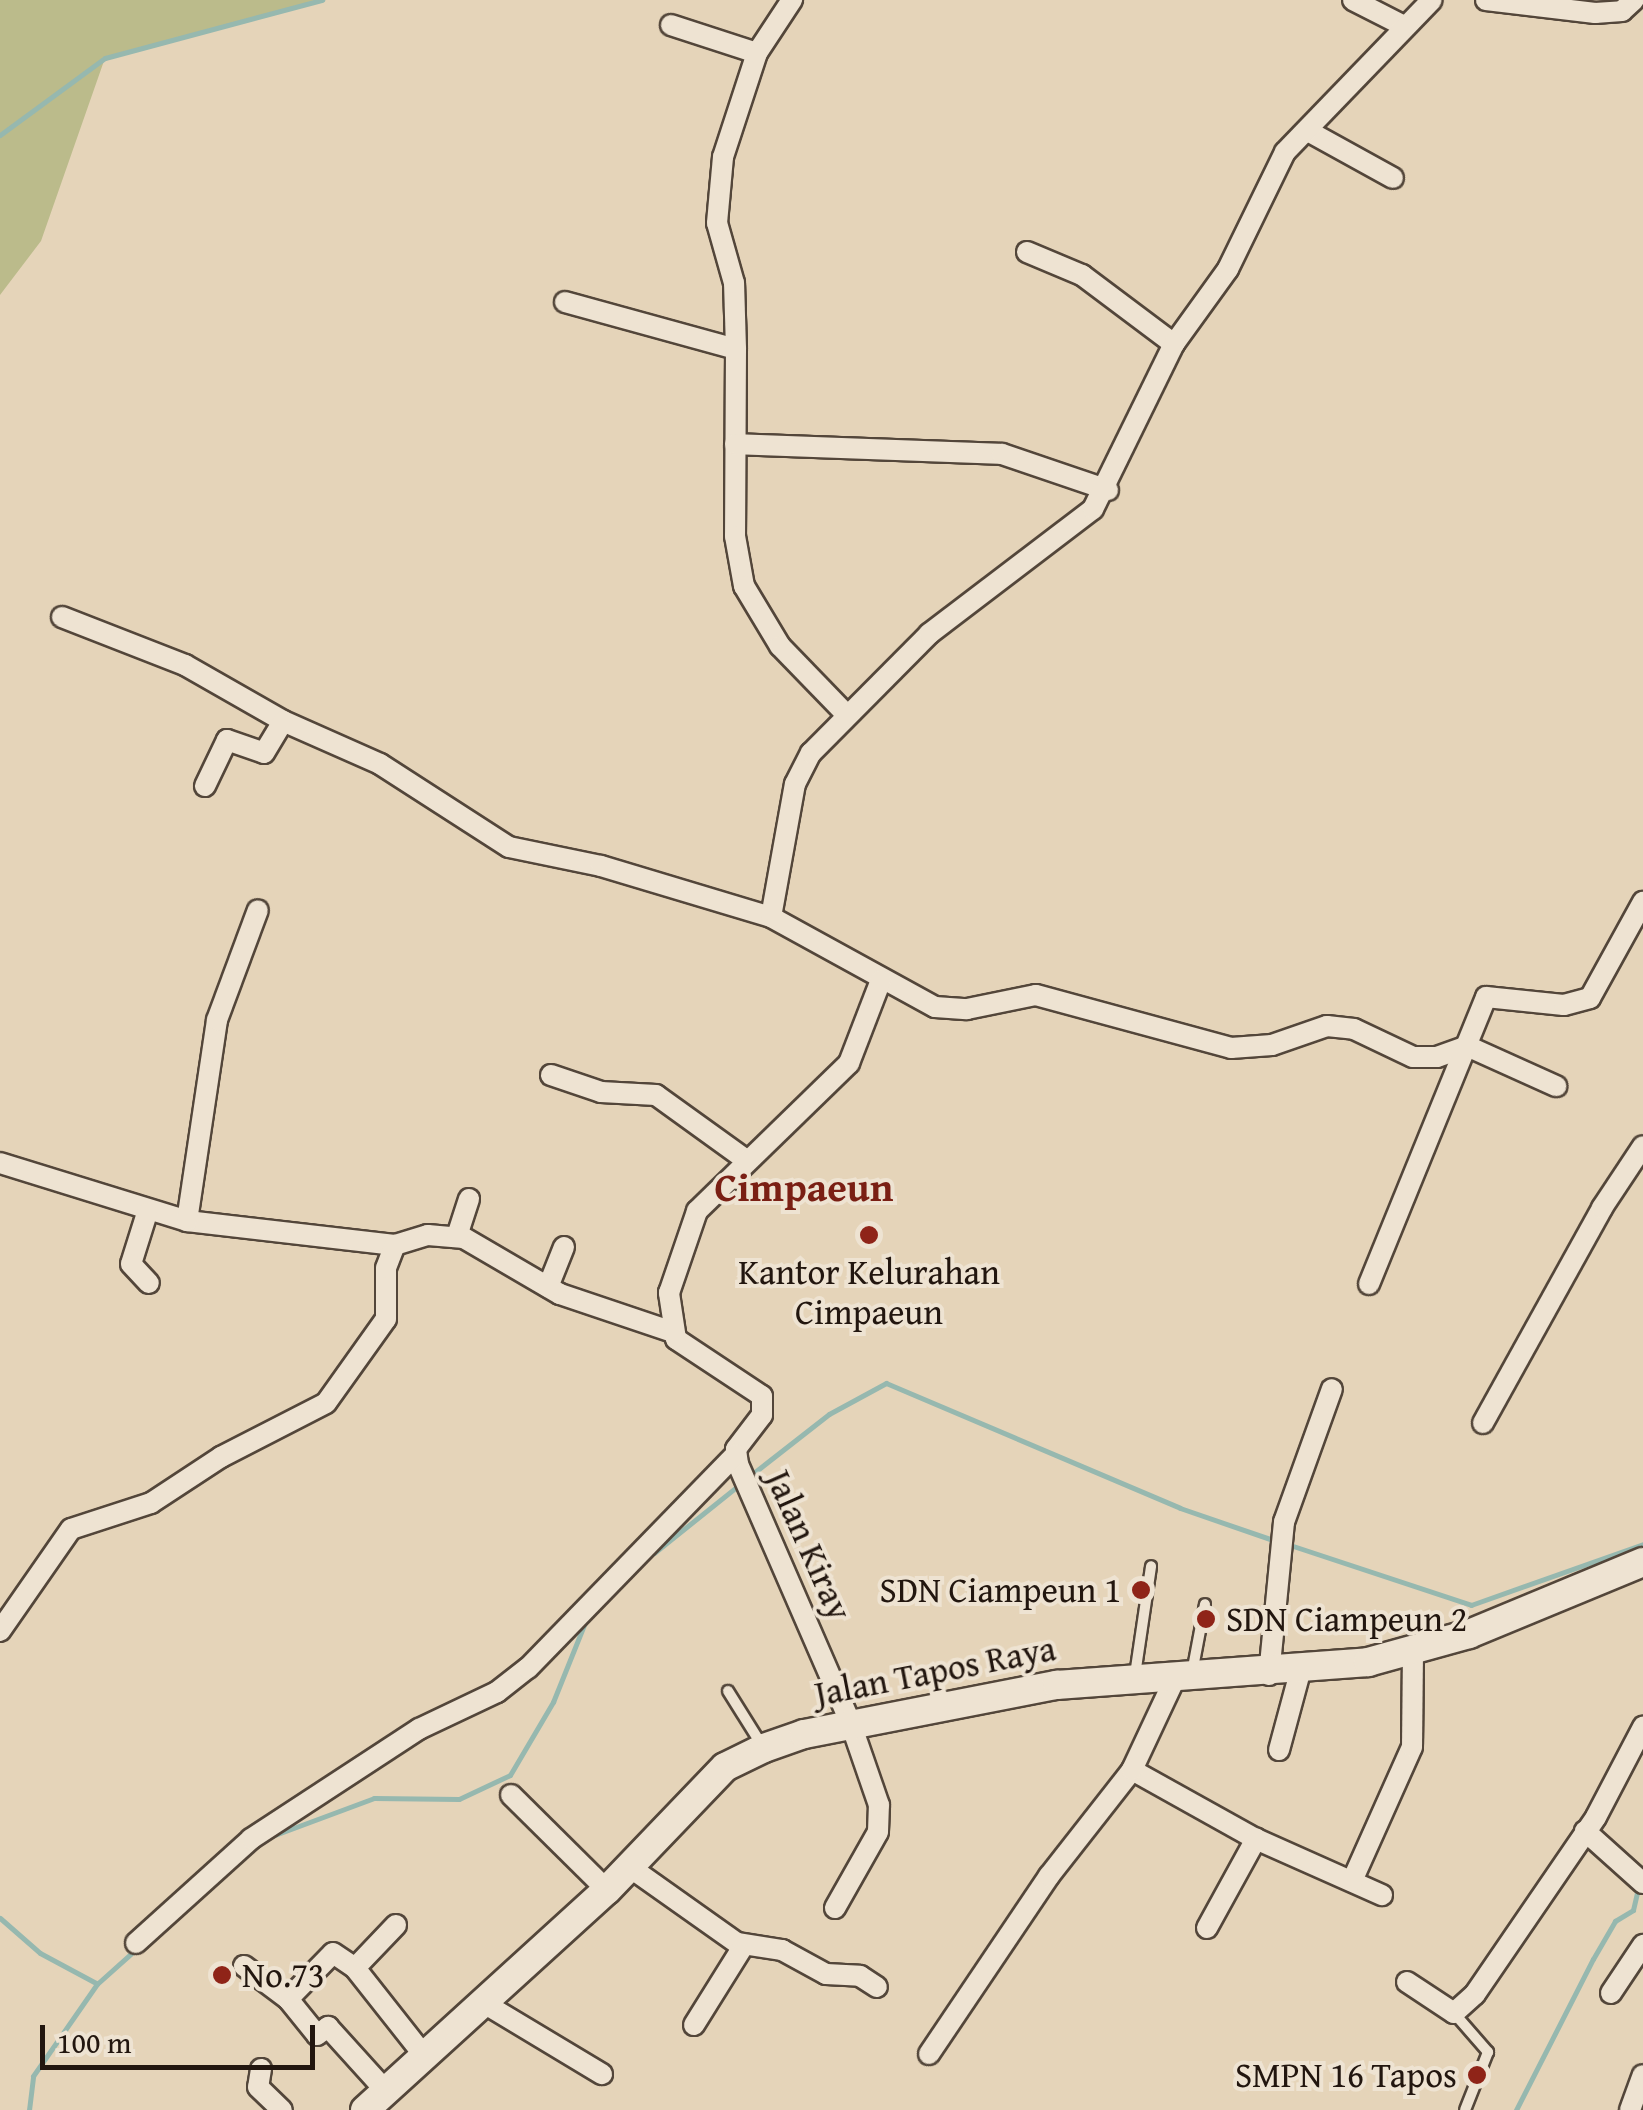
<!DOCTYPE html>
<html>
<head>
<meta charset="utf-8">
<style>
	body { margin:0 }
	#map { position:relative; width:1643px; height:2110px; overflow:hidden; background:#e5d4b9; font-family:"Gentium Book Plus",serif }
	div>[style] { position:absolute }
	.green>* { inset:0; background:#bbbb8b }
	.stream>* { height:5px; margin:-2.5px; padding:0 2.5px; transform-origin:2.5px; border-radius:2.5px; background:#96b8af }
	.roads { filter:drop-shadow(2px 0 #53463a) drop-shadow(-2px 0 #53463a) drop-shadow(0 2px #53463a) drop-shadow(0 -2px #53463a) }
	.service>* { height:10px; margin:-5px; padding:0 5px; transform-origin:5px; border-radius:5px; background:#eee3d2 }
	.minor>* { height:20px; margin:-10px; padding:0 10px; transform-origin:10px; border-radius:10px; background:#eee3d2 }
	.secondary>* { height:28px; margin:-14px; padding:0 14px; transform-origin:14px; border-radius:14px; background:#eee3d2 }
	.dots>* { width:28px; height:28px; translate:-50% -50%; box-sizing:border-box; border:5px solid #eee3d2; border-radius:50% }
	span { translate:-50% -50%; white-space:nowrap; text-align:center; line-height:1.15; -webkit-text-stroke:8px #eee3d2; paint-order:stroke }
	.poi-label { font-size:35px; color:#22160f }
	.right { translate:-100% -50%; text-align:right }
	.left { translate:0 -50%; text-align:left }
	.street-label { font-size:35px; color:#22160f }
	.quarter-label { font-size:40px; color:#7a1f14; font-weight:700 }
	.scale { position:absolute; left:40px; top:2025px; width:275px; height:45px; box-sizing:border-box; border:5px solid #22160f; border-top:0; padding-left:12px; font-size:30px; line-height:35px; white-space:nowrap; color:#22160f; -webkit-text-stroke:8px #eee3d2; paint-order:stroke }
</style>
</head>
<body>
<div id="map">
	<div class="green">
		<div style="clip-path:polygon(0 0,322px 0,105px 58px,41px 241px,0 295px)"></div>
	</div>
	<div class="stream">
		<div style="left:0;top:135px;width:130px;rotate:-36.3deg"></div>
		<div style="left:105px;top:58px;width:225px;rotate:-15deg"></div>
		<div style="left:751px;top:1475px;width:99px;rotate:-38deg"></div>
		<div style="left:829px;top:1414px;width:65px;rotate:-28.5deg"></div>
		<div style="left:886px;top:1383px;width:319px;rotate:23deg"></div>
		<div style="left:1180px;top:1508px;width:102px;rotate:19deg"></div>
		<div style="left:1287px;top:1544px;width:194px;rotate:18.3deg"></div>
		<div style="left:1471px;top:1605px;width:182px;rotate:-19.5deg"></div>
		<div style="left:654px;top:1553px;width:109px;rotate:-38.7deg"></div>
		<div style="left:272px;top:1836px;width:109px;rotate:-20.4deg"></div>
		<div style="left:374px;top:1798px;width:85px;rotate:0.7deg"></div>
		<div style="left:459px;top:1799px;width:56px;rotate:-25.2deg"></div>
		<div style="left:510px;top:1775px;width:85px;rotate:-59.5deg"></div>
		<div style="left:553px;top:1702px;width:88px;rotate:-68.1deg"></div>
		<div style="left:0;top:1918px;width:53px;rotate:41.2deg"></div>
		<div style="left:40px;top:1953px;width:64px;rotate:28.2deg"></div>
		<div style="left:29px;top:2110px;width:34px;rotate:-83deg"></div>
		<div style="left:33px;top:2076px;width:112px;rotate:-55.2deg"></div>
		<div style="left:97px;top:1984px;width:50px;rotate:-41.7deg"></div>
		<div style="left:1516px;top:2110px;width:169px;rotate:-63deg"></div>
		<div style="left:1593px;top:1959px;width:44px;rotate:-59.9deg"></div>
		<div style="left:1615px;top:1921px;width:21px;rotate:-31deg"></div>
		<div style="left:1633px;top:1910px;width:22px;rotate:-77deg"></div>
	</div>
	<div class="roads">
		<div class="service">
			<div style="left:1192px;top:1673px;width:70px;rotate:-79.3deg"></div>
			<div style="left:1135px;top:1675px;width:110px;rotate:-81.6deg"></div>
			<div style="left:728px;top:1691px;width:66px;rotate:58deg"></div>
			<div style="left:1454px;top:2013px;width:52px;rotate:48.9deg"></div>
			<div style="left:1488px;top:2052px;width:62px;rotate:111.6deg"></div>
		</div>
		<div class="minor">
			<div style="left:1353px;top:0;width:57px;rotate:27deg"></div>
			<div style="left:1486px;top:0;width:110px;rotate:6.8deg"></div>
			<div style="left:1595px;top:13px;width:27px;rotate:-4deg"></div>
			<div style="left:1622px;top:11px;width:16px;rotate:-43deg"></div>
			<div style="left:671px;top:25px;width:90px;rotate:18deg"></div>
			<div style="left:1308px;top:131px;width:97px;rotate:28.9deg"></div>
			<div style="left:1027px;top:252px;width:60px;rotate:22.7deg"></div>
			<div style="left:1082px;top:275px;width:115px;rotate:36.9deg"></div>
			<div style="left:565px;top:302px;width:177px;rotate:15.4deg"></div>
			<div style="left:736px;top:349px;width:187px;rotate:90.3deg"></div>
			<div style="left:735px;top:536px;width:51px;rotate:79.8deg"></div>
			<div style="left:744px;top:586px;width:70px;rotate:59deg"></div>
			<div style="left:780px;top:646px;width:95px;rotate:45.9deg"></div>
			<div style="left:736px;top:349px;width:66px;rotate:-91.7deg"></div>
			<div style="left:734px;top:283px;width:62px;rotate:-105.8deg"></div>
			<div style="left:717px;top:223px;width:66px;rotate:-84.8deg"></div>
			<div style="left:723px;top:157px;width:109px;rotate:-71.9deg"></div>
			<div style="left:757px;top:53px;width:64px;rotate:-56.6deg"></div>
			<div style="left:735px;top:444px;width:267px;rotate:2.1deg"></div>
			<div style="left:1002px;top:454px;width:112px;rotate:18.8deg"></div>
			<div style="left:62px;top:617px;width:132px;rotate:21.3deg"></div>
			<div style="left:185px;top:665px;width:113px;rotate:29.7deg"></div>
			<div style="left:283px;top:721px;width:106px;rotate:23.9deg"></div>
			<div style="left:380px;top:764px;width:153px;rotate:32.8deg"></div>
			<div style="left:509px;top:847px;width:94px;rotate:11.7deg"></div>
			<div style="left:601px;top:866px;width:177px;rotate:16.7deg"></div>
			<div style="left:771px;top:917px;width:187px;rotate:28.8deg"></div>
			<div style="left:935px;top:1007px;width:32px;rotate:4deg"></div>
			<div style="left:967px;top:1009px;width:70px;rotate:-11.5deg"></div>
			<div style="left:1036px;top:995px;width:202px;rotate:15.2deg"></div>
			<div style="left:1231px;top:1048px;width:41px;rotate:-4.2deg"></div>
			<div style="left:1272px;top:1045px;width:58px;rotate:-19.1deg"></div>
			<div style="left:1327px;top:1026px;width:27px;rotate:6deg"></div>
			<div style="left:1354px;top:1029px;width:65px;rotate:25.4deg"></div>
			<div style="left:1413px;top:1057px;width:24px"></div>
			<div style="left:1437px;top:1057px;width:32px;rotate:-20deg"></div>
			<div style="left:1467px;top:1046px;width:98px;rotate:24.2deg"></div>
			<div style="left:205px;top:786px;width:51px;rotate:-64.4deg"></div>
			<div style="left:227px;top:740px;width:39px;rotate:19deg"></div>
			<div style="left:264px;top:753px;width:37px;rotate:-59deg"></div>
			<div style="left:771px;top:917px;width:135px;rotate:-79.8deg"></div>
			<div style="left:795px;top:784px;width:35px;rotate:-63deg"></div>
			<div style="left:811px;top:753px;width:168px;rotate:-45.2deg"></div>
			<div style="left:929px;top:634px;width:206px;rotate:-37.3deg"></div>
			<div style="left:1093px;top:509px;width:184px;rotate:-63.9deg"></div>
			<div style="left:1174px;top:344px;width:92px;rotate:-54.2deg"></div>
			<div style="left:1228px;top:269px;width:130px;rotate:-64deg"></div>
			<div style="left:1285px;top:152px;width:211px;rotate:-46deg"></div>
			<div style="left:551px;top:1075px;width:53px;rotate:18.8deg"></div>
			<div style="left:601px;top:1092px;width:55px;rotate:3.1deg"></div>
			<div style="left:656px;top:1095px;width:111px;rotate:35.8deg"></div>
			<div style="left:0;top:1163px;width:196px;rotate:17.2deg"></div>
			<div style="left:187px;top:1221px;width:209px;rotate:6.6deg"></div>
			<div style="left:395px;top:1245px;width:34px;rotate:-17deg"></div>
			<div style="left:428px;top:1235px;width:36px;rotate:5deg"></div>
			<div style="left:464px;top:1238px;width:111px;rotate:30.3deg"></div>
			<div style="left:560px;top:1294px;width:119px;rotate:18.6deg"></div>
			<div style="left:147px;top:1213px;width:53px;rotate:107.4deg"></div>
			<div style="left:131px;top:1264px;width:26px;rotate:47deg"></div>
			<div style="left:187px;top:1221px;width:203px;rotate:-81.5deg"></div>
			<div style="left:217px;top:1020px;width:117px;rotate:-69.6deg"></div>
			<div style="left:457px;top:1236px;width:39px;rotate:-72deg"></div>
			<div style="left:1369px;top:1284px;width:310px;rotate:-67.8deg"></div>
			<div style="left:1486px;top:997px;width:78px;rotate:5.9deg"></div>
			<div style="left:1564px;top:1005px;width:27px;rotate:-15deg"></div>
			<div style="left:1590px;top:998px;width:110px;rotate:-61.1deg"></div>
			<div style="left:548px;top:1287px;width:43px;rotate:-68.2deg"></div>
			<div style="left:1483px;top:1423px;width:246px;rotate:-61deg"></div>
			<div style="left:1602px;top:1208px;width:74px;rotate:-56.5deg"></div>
			<div style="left:0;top:1631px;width:124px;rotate:-55.2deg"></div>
			<div style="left:71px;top:1529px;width:84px;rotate:-18deg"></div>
			<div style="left:151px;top:1503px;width:84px;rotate:-33.3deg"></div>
			<div style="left:221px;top:1457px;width:118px;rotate:-27.2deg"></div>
			<div style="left:326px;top:1403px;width:103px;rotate:-54.5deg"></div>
			<div style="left:386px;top:1319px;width:51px;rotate:-90deg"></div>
			<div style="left:386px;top:1268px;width:25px;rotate:-69deg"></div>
			<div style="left:1269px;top:1675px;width:154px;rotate:-84.4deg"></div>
			<div style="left:1284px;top:1522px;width:141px;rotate:-70.2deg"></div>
			<div style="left:1279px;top:1750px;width:81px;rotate:-74.9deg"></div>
			<div style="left:1132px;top:1770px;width:142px;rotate:29.1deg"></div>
			<div style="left:1256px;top:1839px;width:138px;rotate:24deg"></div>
			<div style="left:511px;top:1795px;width:135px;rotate:44.7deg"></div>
			<div style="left:1585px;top:1831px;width:78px;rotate:41.9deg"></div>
			<div style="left:631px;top:1868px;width:130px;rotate:35.3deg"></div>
			<div style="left:737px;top:1943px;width:46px;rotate:8.8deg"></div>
			<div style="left:782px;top:1950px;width:50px;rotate:28.6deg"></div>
			<div style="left:826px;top:1974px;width:34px;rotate:3deg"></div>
			<div style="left:860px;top:1976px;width:20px;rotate:33deg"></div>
			<div style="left:1352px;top:1881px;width:147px;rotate:-65.9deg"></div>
			<div style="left:1412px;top:1747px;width:95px;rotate:-89.4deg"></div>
			<div style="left:835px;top:1908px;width:87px;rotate:-60.5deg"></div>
			<div style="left:878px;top:1832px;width:27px;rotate:-88deg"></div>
			<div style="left:879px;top:1805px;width:86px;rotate:-109.1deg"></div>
			<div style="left:851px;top:1724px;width:283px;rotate:-113.5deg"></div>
			<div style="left:738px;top:1464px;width:15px;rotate:-98deg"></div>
			<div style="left:736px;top:1449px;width:43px;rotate:-52.6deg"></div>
			<div style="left:762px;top:1415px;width:19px;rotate:-90deg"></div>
			<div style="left:762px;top:1396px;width:103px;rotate:-146.5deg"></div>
			<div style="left:676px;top:1339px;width:47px;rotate:-98.7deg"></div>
			<div style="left:669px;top:1293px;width:87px;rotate:-71.1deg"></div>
			<div style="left:697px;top:1211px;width:212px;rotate:-44.2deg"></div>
			<div style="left:849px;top:1063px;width:89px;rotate:-68.9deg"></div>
			<div style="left:396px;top:1925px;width:59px;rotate:133.6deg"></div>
			<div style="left:355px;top:1968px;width:110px;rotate:51.7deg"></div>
			<div style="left:1207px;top:1928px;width:102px;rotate:-61.2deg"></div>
			<div style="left:136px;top:1943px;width:155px;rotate:-42.1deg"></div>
			<div style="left:251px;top:1839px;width:201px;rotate:-33.2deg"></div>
			<div style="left:419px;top:1729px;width:86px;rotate:-25.4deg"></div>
			<div style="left:497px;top:1692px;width:39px;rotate:-38deg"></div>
			<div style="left:528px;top:1668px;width:298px;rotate:-45.8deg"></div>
			<div style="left:244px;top:1966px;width:55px;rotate:36.9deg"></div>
			<div style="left:288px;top:1999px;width:46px;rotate:51.1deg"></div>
			<div style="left:317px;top:2035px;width:14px;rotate:-36deg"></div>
			<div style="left:328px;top:2027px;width:85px;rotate:47.9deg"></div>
			<div style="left:1407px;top:1982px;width:56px;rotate:33.4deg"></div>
			<div style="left:1454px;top:2013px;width:28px;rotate:-42deg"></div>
			<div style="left:1475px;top:1994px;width:214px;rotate:-55.6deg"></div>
			<div style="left:1596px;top:1817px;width:102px;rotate:-62.4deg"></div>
			<div style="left:1611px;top:1993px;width:58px;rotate:-56.3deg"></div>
			<div style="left:288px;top:1999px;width:64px;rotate:-45.6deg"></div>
			<div style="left:333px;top:1953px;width:27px;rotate:34deg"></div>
			<div style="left:482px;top:2002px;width:140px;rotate:31deg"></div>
			<div style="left:694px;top:2025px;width:94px;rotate:-58deg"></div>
			<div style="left:929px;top:2054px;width:215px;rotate:-56deg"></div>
			<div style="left:1049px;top:1876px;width:135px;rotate:-51.9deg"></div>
			<div style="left:1132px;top:1770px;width:106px;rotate:-64.9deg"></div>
			<div style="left:261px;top:2069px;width:18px;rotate:99deg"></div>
			<div style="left:258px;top:2087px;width:33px;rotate:44deg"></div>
			<div style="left:1630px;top:2110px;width:37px;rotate:-70deg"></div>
		</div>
		<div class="secondary">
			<div style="left:365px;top:2110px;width:327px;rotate:-42.3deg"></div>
			<div style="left:607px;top:1890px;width:170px;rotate:-46.2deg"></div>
			<div style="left:725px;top:1767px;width:43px;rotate:-26deg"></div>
			<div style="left:764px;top:1748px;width:42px;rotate:-19.3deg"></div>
			<div style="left:804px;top:1734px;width:258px;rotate:-11deg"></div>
			<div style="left:1057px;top:1685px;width:312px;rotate:-4.2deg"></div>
			<div style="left:1368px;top:1662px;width:105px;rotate:-15.5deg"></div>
			<div style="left:1469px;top:1634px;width:188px;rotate:-22.5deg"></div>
		</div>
	</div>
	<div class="dots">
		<div style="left:869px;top:1235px;background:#8f2418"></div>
		<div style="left:1141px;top:1590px;background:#8f2418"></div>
		<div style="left:1206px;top:1619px;background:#8f2418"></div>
		<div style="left:222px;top:1975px;background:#8f2418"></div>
		<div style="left:1477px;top:2075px;background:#8f2418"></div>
	</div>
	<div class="poi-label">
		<span style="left:869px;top:1292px">Kantor Kelurahan<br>Cimpaeun</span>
		<span class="right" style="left:1121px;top:1590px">SDN Ciampeun 1</span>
		<span class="left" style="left:1226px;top:1619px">SDN Ciampeun 2</span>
		<span class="left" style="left:242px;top:1975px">No.73</span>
		<span class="right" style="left:1457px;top:2075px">SMPN 16 Tapos</span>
	</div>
	<div class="street-label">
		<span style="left:809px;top:1545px;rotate:66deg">Jalan Kiray</span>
		<span style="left:935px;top:1671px;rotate:-11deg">Jalan Tapos Raya</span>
	</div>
	<div class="quarter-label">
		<span style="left:804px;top:1187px">Cimpaeun</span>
	</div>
	<div class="scale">100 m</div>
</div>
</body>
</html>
